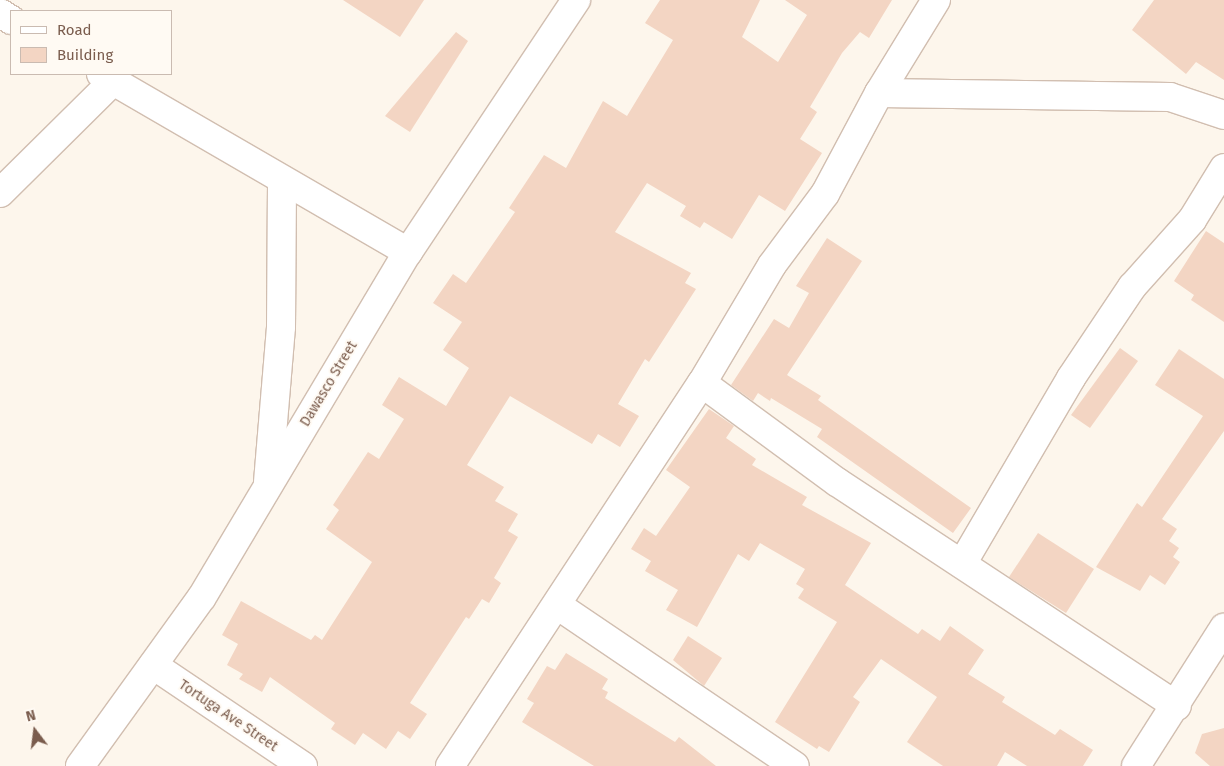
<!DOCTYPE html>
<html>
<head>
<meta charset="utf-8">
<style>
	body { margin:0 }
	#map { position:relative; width:1224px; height:766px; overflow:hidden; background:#fdf6ec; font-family:"Fira Sans",sans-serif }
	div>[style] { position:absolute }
	.building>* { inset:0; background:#f3d5c3 }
	.roads { filter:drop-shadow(1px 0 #d1beb0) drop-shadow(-1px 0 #d1beb0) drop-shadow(0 1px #d1beb0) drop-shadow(0 -1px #d1beb0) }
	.street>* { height:28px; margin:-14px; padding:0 14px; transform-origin:14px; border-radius:14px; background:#fff }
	span { translate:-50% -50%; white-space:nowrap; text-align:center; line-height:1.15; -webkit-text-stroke:4px #fffaf3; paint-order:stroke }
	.street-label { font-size:14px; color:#7a5c4d }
	.legend { position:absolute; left:10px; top:10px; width:162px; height:65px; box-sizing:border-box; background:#fffaf3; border:1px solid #cabbb1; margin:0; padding:6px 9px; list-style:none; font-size:15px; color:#7a5c4d }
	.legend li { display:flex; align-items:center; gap:10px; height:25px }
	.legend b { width:25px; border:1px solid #cabbb1 }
	.north { position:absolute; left:10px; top:706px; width:50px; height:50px; -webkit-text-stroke:4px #fffaf3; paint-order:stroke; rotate:345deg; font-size:14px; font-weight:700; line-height:20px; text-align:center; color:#7a5c4d }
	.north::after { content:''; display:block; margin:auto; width:18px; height:22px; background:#7a5c4d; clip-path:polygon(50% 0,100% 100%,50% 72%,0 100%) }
</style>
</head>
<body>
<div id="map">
	<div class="building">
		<div style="clip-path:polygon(343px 0,424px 0,400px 37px)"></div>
		<div style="clip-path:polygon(660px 0,760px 0,742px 37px,778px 62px,807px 15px,785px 0,892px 0,869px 38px,860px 32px,842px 53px,810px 107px,817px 112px,800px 139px,822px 153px,785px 211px,759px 195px,732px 239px,704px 222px,700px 228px,680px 216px,686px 206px,647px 183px,615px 232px,691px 273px,685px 283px,696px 289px,649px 362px,645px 359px,618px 404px,639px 416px,620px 447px,598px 434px,592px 444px,510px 396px,467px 465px,504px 487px,495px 501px,518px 514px,508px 531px,518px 537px,494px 578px,501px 583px,489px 603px,482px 599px,469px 619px,466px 617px,410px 703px,427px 714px,410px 739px,398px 731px,386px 749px,363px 733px,355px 745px,331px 729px,335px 723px,270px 677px,262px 692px,239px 679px,243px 674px,227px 665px,238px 644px,222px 635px,241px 601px,311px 640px,315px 635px,322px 640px,372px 562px,326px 529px,339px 510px,333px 505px,368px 452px,379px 459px,404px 419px,382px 405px,399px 377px,446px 406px,469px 368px,443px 350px,462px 322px,433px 303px,453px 274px,466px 283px,515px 212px,509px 208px,544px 155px,566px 168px,603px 101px,627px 116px,673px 40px,645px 23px)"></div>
		<div style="clip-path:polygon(1154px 0,1224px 0,1224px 80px,1196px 62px,1186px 74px,1132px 30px)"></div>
		<div style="clip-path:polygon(456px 32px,468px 41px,410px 132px,385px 116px)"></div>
		<div style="clip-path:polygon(1206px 231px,1224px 243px,1224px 322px,1191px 300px,1194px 295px,1174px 281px)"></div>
		<div style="clip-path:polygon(827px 238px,862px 261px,787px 375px,821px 396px,818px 400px,971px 508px,953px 533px,817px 437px,822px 429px,771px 398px,770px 401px,758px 393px,753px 401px,731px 385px,774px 319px,789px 328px,809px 293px,796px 286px)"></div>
		<div style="clip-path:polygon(1120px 348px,1138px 361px,1090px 428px,1071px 415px)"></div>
		<div style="clip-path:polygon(1179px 349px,1224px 379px,1224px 431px,1162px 519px,1177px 529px,1169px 541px,1179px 548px,1173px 557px,1180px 562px,1165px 585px,1150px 575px,1140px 591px,1096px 567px,1137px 503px,1142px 507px,1203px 416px,1155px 385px)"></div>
		<div style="clip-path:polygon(709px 409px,734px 426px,726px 438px,756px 459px,752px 465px,807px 497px,802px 505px,871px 543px,845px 585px,918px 634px,922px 629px,940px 641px,950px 626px,984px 650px,968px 674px,1005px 697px,1002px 702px,1055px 735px,1060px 729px,1093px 750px,1083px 766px,1027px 766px,1005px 752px,997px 766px,943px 766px,907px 742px,937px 697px,881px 659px,853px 697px,860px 702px,829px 752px,819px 746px,817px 749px,775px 722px,837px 622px,798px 598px,804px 589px,796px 584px,805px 569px,760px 543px,749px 561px,738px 554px,697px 627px,666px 610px,678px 590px,645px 571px,651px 561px,631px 549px,644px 528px,656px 536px,690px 487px,666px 470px)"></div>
		<div style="clip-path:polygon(1038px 533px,1094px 569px,1066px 613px,1009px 577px)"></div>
		<div style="clip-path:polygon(688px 636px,722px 658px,704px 686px,673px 660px)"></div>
		<div style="clip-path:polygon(566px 653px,608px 679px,602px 689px,608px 692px,605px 698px,675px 742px,679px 737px,716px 766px,594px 766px,522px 722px,534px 703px,527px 699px,547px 666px,555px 670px)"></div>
		<div style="clip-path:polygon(1224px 728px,1224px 766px,1210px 766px,1195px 753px,1202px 734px)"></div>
	</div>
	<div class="roads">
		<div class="street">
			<div style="left:0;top:13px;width:13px;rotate:32deg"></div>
			<div style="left:101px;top:74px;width:355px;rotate:30.1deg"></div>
			<div style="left:879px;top:93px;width:291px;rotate:0.8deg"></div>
			<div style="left:1170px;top:97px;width:57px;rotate:18.4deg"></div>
			<div style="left:0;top:193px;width:159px;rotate:-44.7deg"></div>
			<div style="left:702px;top:383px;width:167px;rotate:36.3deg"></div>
			<div style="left:837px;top:482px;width:407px;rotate:33.4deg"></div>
			<div style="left:268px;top:482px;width:156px;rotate:-85.2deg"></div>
			<div style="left:281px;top:327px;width:145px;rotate:-89.6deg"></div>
			<div style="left:962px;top:564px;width:216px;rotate:-59.6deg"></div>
			<div style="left:1071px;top:378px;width:110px;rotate:-56.2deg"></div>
			<div style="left:1132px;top:287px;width:90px;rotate:-48.2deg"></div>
			<div style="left:1192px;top:220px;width:61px;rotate:-58.4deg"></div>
			<div style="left:557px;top:605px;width:287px;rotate:34.1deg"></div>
			<div style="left:153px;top:665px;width:181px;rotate:34deg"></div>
			<div style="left:80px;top:766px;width:208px;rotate:-54.2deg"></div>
			<div style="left:202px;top:597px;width:402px;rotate:-59.2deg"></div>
			<div style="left:408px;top:252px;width:303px;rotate:-56.3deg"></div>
			<div style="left:450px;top:766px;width:458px;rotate:-56.7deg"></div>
			<div style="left:702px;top:383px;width:137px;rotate:-59.3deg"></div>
			<div style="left:772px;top:265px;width:89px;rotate:-53.3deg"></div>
			<div style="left:825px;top:194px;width:115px;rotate:-61.9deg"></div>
			<div style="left:879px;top:93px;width:109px;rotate:-58.5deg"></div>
			<div style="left:1136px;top:766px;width:164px;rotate:-57.5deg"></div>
		</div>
	</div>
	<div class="street-label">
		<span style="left:329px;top:384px;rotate:-59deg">Dawasco Street</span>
		<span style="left:228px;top:716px;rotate:34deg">Tortuga Ave Street</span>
	</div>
	<ul class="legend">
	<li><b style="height:6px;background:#fff"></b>Road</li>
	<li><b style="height:14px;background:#f3d5c3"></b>Building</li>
	</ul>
	<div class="north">N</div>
</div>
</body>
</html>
